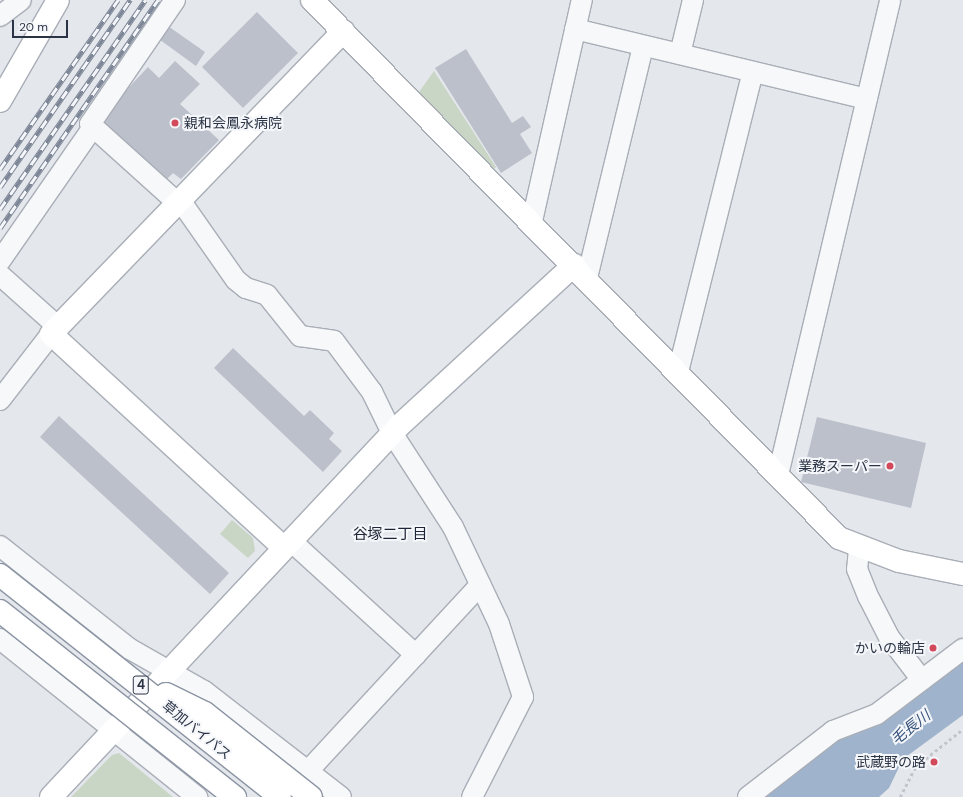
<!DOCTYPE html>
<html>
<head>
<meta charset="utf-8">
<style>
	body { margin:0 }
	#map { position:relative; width:963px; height:797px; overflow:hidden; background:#e4e7ec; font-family:"DM Sans","Noto Sans JP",sans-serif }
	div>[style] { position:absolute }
	.green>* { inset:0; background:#c9d6c5 }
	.water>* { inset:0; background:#9fb4cc }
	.building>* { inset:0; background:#bbc0ca }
	.path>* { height:2.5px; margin-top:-1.25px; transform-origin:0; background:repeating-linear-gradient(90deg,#c2c5cb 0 3px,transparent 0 6px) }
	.roads { filter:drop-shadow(1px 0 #a9aeb7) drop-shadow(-1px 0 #a9aeb7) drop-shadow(0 1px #a9aeb7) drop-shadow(0 -1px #a9aeb7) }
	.street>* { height:20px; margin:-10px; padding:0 10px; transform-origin:10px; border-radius:10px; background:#f7f8fa }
	.secondary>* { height:22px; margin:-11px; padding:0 11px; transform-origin:11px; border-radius:11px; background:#fff }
	.rail>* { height:4.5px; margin-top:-2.25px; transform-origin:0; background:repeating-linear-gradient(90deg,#f4f6f9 0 9px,#7d8696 0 18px); box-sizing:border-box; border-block:1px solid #7d8696 }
	.bridges { filter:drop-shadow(1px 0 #8b94a3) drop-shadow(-1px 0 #8b94a3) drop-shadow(0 1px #8b94a3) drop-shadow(0 -1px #8b94a3) }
	.highway-bridge>* { height:22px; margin:-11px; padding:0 11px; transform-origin:11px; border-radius:11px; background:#fff }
	.dots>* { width:11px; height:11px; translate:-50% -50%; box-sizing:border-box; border:2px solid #f4f6f9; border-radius:50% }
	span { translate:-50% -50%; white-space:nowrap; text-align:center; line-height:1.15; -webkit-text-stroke:4px #f4f6f9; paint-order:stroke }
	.shield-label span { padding:1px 3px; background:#f4f6f9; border:1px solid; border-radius:3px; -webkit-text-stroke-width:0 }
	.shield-label { font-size:13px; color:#2b3445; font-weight:700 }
	.poi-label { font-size:14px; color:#2b3445 }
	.left { translate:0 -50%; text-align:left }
	.right { translate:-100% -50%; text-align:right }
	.street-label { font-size:14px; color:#2b3445 }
	.neighbourhood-label { font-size:15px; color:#1d2536 }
	.water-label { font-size:15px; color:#34527a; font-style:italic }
	.scale { position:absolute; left:12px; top:20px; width:56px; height:18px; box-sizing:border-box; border:2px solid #2b3445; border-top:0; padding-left:5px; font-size:12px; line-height:14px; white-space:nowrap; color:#2b3445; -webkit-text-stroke:3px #f4f6f9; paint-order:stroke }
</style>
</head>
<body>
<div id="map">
	<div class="green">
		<div style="clip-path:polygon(434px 71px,496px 167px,494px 169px,419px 92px)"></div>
		<div style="clip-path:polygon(232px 520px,253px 538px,255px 551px,248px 558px,220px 534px)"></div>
		<div style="clip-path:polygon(119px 753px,173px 797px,71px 797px,112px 755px)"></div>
	</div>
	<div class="water">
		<div style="clip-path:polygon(963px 655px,963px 715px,903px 759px,889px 788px,879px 797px,761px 797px,813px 756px)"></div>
	</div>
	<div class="building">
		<div style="clip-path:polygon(257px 12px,298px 53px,243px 108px,202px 67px)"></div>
		<div style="clip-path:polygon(165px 24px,205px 52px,196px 66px,156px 37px)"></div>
		<div style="clip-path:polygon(466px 49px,512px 123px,523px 116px,531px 127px,520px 134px,532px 153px,501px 173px,435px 68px)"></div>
		<div style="clip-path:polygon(175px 61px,200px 84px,180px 104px,219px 140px,181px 179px,173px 173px,167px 179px,99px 119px,148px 67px,159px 78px)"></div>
		<div style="clip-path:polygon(233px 348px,304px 416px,310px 410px,334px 433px,329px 439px,342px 451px,323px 472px,214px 368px)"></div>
		<div style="clip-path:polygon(59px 416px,229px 573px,210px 594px,40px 437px)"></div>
		<div style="clip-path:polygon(817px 417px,926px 443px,911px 508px,801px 482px)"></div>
	</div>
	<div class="path">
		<div style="left:900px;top:797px;width:35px;rotate:-63deg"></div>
		<div style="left:916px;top:766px;width:60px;rotate:-38.2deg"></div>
	</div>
	<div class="roads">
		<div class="street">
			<div style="left:175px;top:0;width:150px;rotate:124.4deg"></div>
			<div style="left:90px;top:124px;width:121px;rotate:42deg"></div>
			<div style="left:0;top:16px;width:26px;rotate:-37deg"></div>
			<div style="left:575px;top:29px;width:300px;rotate:13.5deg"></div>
			<div style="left:680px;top:54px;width:56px;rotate:-76.5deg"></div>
			<div style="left:182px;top:203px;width:94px;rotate:55deg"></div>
			<div style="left:236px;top:280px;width:13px;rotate:39deg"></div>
			<div style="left:246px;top:288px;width:22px;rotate:18deg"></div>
			<div style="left:267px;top:295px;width:53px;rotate:51.2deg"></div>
			<div style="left:300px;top:336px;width:34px;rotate:8deg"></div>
			<div style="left:334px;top:341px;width:64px;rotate:53.3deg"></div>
			<div style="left:372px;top:392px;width:46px;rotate:64deg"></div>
			<div style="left:392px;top:433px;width:112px;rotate:57deg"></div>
			<div style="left:453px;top:527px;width:107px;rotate:64.6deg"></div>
			<div style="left:499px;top:624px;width:77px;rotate:71.8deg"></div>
			<div style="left:523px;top:697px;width:112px;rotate:117deg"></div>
			<div style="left:532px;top:221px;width:227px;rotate:-77.3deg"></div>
			<div style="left:0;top:261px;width:163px;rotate:-55.2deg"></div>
			<div style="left:0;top:275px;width:75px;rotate:41.8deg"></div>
			<div style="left:587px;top:278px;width:239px;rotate:-76.4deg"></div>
			<div style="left:678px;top:372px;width:309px;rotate:-76deg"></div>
			<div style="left:0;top:400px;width:83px;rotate:-52.3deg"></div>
			<div style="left:778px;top:475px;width:488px;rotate:-76.7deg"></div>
			<div style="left:291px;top:541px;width:169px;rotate:42.4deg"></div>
			<div style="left:0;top:546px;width:166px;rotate:38.4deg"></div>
			<div style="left:130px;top:649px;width:85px;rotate:29.6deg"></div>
			<div style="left:204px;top:691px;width:173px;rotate:37.7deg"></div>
			<div style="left:859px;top:548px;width:21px;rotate:95deg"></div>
			<div style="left:857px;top:569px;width:31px;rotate:68deg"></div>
			<div style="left:869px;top:598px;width:44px;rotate:62.9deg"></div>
			<div style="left:889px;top:637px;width:54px;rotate:52.5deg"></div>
			<div style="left:0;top:639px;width:253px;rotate:38.7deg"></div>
			<div style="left:307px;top:772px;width:255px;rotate:-47.2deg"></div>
			<div style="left:748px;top:797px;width:108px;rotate:-37.8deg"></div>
			<div style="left:833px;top:731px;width:47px;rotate:-21.1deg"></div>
			<div style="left:877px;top:714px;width:108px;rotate:-37.1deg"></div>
		</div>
		<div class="secondary">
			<div style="left:312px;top:0;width:753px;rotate:45.59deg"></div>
			<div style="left:839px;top:538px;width:64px;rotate:21deg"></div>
			<div style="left:899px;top:561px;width:65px;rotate:11.5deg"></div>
			<div style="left:0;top:101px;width:116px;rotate:-60.1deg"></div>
			<div style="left:284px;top:548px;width:316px;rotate:-137.4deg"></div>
			<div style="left:51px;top:334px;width:421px;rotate:-46deg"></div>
			<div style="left:51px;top:797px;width:509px;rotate:-46.83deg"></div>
			<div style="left:399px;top:426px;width:238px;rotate:-42.6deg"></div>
		</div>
	</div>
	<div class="rail">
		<div style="left:0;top:169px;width:206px;rotate:-55.1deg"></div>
		<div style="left:0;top:187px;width:228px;rotate:-55.2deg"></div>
		<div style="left:0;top:209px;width:254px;rotate:-55.2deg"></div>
		<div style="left:0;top:228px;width:277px;rotate:-55.3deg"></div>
	</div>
	<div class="bridges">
		<div class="highway-bridge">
			<div style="left:0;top:575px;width:357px;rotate:38.4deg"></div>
			<div style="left:0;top:611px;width:300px;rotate:38.4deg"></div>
			<div style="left:166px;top:694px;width:43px;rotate:26deg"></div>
			<div style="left:205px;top:713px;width:135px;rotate:38.4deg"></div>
		</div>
	</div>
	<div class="dots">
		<div style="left:175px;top:123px;background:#d1495b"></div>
		<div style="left:890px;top:466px;background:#d1495b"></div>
		<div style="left:933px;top:648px;background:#d1495b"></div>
		<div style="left:934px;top:762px;background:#d1495b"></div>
	</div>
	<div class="shield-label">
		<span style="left:141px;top:685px">4</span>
	</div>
	<div class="poi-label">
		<span class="left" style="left:184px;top:123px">親和会鳳永病院</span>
		<span class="right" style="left:882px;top:466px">業務スーパー</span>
		<span class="right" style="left:925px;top:648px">かいの輪店</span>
		<span class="right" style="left:926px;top:762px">武蔵野の路</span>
	</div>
	<div class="street-label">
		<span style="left:197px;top:730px;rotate:39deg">草加バイパス</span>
	</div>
	<div class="neighbourhood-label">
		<span style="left:390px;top:535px">谷塚二丁目</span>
	</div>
	<div class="water-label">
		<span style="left:911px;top:728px;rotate:-38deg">毛長川</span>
	</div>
	<div class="scale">20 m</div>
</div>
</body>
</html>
